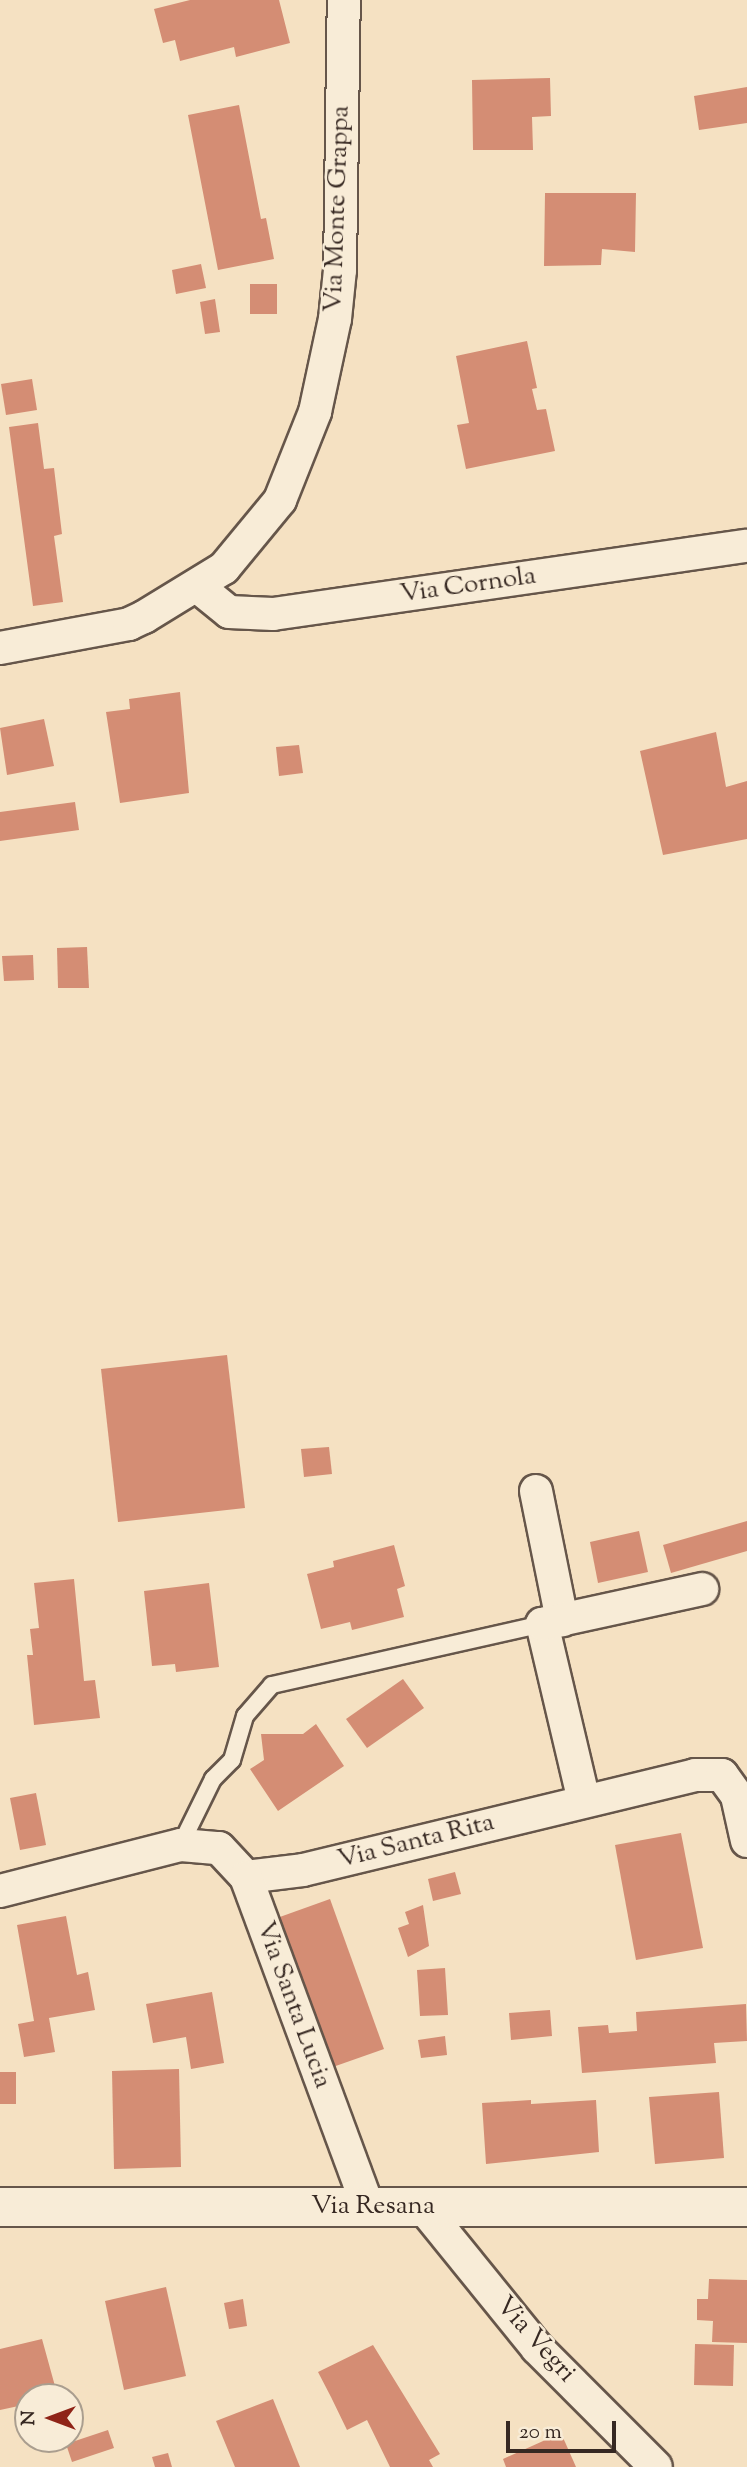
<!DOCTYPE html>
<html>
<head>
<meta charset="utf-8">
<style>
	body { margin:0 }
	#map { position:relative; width:747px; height:2467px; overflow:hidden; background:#f5e1c2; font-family:"Sorts Mill Goudy",serif }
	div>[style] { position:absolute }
	.building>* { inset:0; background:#d48d74 }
	.roads { filter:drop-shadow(2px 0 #66564a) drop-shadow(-2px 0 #66564a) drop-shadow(0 2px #66564a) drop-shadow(0 -2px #66564a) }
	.service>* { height:16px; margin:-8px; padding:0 8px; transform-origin:8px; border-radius:8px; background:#f8ecd7 }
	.minor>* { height:32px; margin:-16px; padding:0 16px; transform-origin:16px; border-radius:16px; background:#f8ecd7 }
	.tertiary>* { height:38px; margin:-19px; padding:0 19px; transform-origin:19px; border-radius:19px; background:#f8ecd7 }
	span { translate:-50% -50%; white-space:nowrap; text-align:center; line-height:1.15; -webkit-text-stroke:5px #f8ecd7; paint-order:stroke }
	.street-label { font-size:26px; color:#362822 }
	.north { position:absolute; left:14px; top:2383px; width:70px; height:70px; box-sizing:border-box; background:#f8ecd7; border:2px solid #aa9e8f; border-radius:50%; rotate:270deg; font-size:19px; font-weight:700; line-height:28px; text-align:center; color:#362822 }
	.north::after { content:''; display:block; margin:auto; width:24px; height:32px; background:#8f2418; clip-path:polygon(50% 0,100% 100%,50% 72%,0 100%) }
	.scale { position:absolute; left:506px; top:2421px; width:110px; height:32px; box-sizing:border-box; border:4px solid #362822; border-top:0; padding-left:9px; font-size:21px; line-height:24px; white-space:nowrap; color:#362822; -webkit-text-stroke:5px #f8ecd7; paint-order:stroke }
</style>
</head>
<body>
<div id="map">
	<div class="building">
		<div style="clip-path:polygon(190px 0,279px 0,290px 43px,236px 57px,234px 47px,180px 61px,175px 40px,163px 43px,154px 9px)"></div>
		<div style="clip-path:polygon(550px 78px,551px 116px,532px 117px,533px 150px,473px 150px,472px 80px)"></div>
		<div style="clip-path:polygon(747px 87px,747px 123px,699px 130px,694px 96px)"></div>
		<div style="clip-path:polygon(239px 105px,261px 219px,266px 218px,274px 259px,218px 270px,188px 115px)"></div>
		<div style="clip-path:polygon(545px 193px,636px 193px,635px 252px,602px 249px,601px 265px,544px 266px)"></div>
		<div style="clip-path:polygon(201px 264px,206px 288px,176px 294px,172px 270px)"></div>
		<div style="clip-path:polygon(250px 284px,277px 284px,277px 314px,250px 314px)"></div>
		<div style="clip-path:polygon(215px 299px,220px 332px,205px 334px,200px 302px)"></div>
		<div style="clip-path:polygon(527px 341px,537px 388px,532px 389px,537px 410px,546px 409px,555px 451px,466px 469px,457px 425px,469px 423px,456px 356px)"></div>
		<div style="clip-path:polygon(32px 379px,37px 410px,6px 415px,1px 384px)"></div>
		<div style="clip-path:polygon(38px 423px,44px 469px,54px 468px,62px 534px,54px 536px,63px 602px,33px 606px,9px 427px)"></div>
		<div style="clip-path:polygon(180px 692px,189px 793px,120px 803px,106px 712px,130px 709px,129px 699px)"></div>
		<div style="clip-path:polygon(44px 719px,54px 766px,7px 775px,0 728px)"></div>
		<div style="clip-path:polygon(716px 732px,726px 787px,747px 781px,747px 839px,663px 855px,640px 751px)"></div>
		<div style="clip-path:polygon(299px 745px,303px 773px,279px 776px,276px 747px)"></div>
		<div style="clip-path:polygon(75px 802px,79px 830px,0 841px,0 812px)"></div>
		<div style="clip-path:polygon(87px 947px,89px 988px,58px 988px,57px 948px)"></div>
		<div style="clip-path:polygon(33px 955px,34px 980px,4px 981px,2px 956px)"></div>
		<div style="clip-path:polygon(227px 1355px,245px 1508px,118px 1522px,101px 1369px)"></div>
		<div style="clip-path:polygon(329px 1447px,332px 1474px,304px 1477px,301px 1449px)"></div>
		<div style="clip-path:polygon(747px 1521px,747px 1551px,671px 1573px,663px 1545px)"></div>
		<div style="clip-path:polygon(639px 1531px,648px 1572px,598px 1583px,590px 1542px)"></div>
		<div style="clip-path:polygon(394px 1545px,405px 1586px,397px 1589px,404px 1617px,352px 1630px,350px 1622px,321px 1629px,307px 1574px,334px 1567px,333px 1561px)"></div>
		<div style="clip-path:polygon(74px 1579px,84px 1681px,95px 1680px,100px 1718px,34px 1725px,27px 1655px,33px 1655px,30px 1629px,39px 1628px,34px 1583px)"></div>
		<div style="clip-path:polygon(209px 1583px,219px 1667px,176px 1672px,175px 1664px,152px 1666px,144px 1591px)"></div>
		<div style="clip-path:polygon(403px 1679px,424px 1708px,367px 1748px,346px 1719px)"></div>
		<div style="clip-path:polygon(316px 1724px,344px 1766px,278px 1811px,250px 1769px,264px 1760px,261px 1734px,303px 1734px)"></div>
		<div style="clip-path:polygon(36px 1793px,46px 1845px,20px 1850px,10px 1798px)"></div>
		<div style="clip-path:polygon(681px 1833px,703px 1948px,636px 1960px,615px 1845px)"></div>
		<div style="clip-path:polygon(455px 1872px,461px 1894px,433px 1901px,428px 1879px)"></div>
		<div style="clip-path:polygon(330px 1899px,384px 2049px,330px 2068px,277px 1918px)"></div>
		<div style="clip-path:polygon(423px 1905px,429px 1946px,408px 1957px,398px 1928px,409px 1924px,405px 1912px)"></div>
		<div style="clip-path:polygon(66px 1916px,77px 1975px,88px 1972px,95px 2010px,49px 2018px,55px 2052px,24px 2057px,18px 2024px,34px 2021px,17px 1925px)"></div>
		<div style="clip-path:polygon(445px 1968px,448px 2015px,420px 2016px,417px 1970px)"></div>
		<div style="clip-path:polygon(212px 1992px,224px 2063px,191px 2069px,186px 2037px,153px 2043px,146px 2004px)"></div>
		<div style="clip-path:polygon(746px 2004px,747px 2041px,714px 2043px,716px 2063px,582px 2073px,578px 2027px,608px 2025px,609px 2033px,637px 2031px,636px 2012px)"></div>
		<div style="clip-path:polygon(550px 2010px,552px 2036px,511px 2040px,509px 2013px)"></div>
		<div style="clip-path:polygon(445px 2036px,447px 2055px,421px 2058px,418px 2040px)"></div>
		<div style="clip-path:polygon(179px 2069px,181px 2167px,114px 2169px,112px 2071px)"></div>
		<div style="clip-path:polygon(0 2072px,16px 2072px,16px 2104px,0 2104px)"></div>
		<div style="clip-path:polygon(719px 2092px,724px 2158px,655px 2164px,649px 2097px)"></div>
		<div style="clip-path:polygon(531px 2100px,531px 2104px,596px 2100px,599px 2152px,486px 2164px,482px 2103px)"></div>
		<div style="clip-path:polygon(709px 2279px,747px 2280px,747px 2343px,712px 2342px,713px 2321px,697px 2320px,697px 2299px,708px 2299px)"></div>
		<div style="clip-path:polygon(166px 2287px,186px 2376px,124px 2390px,105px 2301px)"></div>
		<div style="clip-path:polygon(243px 2299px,247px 2326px,229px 2329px,224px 2303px)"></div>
		<div style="clip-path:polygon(42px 2339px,58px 2397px,28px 2397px,28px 2404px,0 2410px,0 2349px)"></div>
		<div style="clip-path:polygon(695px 2344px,734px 2345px,733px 2386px,694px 2385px)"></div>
		<div style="clip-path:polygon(373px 2345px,440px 2454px,429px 2460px,433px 2467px,390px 2467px,367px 2420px,347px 2430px,331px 2397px,318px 2372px)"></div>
		<div style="clip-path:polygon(273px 2399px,300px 2467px,235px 2467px,216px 2421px)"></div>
		<div style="clip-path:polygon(108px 2430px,114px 2448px,72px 2462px,66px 2444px)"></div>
		<div style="clip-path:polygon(561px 2433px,576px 2467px,506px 2467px,503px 2459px)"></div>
		<div style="clip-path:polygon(168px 2453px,172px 2467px,155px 2467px,152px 2457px)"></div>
	</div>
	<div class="roads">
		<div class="service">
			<div style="left:180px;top:1846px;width:75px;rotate:-63.8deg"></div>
			<div style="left:213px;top:1779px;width:27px;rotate:-45deg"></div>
			<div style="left:232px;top:1760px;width:46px;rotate:-73.5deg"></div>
			<div style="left:245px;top:1716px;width:41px;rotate:-48.9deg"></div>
			<div style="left:272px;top:1685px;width:277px;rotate:-12.7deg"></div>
		</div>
		<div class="minor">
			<div style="left:197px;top:586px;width:41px;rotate:39.1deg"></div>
			<div style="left:229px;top:612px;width:44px;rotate:2.6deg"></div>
			<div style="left:273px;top:614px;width:479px;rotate:-8.2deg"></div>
			<div style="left:0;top:648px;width:131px;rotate:-10.5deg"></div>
			<div style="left:129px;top:624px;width:17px;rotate:-25deg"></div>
			<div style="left:144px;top:617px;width:94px;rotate:-31.5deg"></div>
			<div style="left:224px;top:568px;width:88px;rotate:-50.5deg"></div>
			<div style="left:280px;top:500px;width:95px;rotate:-68.3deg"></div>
			<div style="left:315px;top:412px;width:95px;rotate:-77.9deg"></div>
			<div style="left:335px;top:319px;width:49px;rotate:-84.2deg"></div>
			<div style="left:340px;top:270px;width:270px;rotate:-89.2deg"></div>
			<div style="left:536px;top:1491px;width:132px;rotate:78.6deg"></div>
			<div style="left:584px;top:1801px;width:182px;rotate:-103.3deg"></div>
			<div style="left:542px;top:1624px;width:164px;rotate:-12.3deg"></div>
			<div style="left:246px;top:1877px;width:57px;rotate:-7deg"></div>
			<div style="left:303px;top:1870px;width:403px;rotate:-13.6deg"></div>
			<div style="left:695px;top:1775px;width:27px"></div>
			<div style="left:722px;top:1775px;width:26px;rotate:54deg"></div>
			<div style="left:737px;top:1796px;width:46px;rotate:77.5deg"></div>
			<div style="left:0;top:1891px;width:187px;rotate:-14.3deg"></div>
			<div style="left:181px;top:1845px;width:38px;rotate:5deg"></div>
			<div style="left:219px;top:1848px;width:40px;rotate:47deg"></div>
			<div style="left:246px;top:1877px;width:352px;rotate:69.7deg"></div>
			<div style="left:423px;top:2207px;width:181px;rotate:51deg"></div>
			<div style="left:537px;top:2348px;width:168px;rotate:45deg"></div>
		</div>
		<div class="tertiary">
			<div style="left:0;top:2207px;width:747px"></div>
		</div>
	</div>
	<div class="street-label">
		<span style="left:338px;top:209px;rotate:-88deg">Via Monte Grappa</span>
		<span style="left:468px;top:586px;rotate:-8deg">Via Cornola</span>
		<span style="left:416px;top:1842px;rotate:-14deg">Via Santa Rita</span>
		<span style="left:293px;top:2005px;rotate:70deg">Via Santa Lucia</span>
		<span style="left:373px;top:2207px">Via Resana</span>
		<span style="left:535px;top:2340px;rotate:48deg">Via Vegri</span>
	</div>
	<div class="north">N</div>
	<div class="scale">20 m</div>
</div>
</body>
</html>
